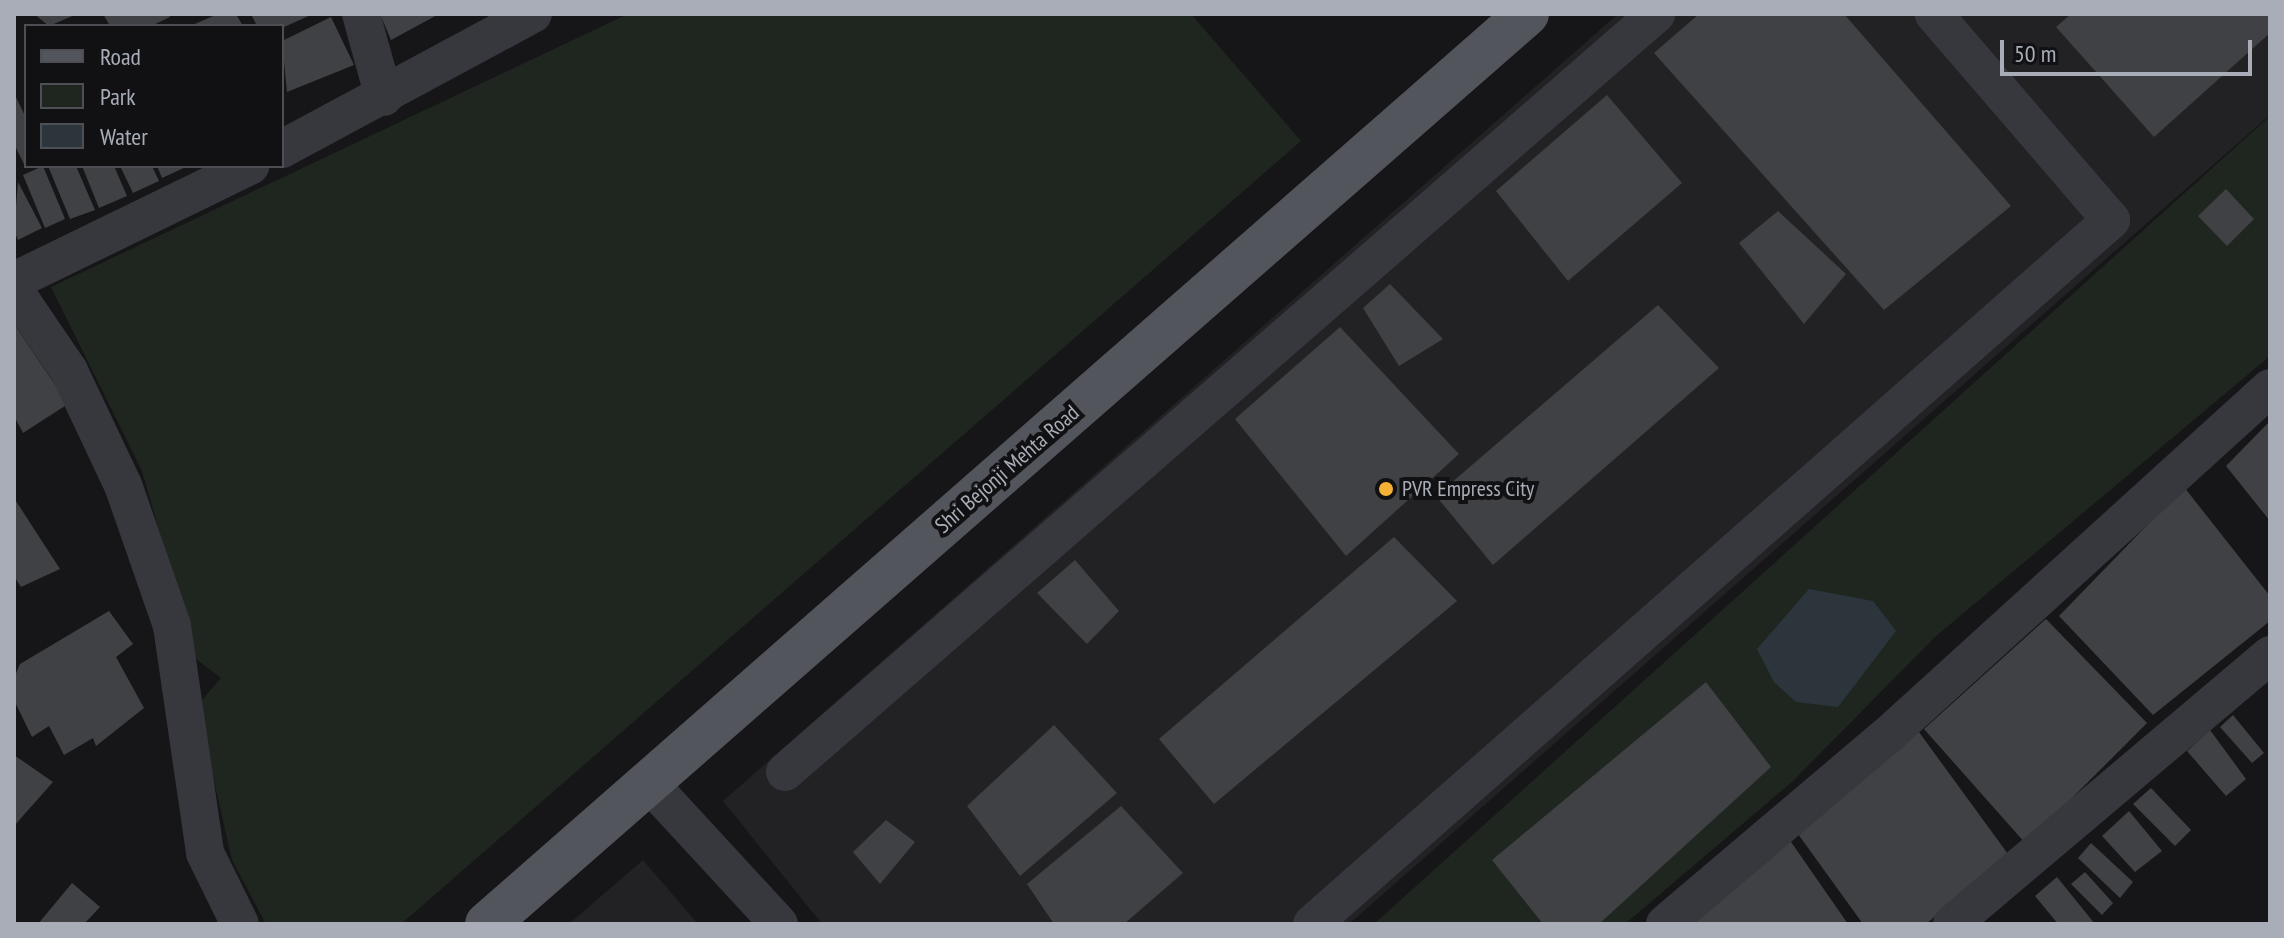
<!DOCTYPE html>
<html>
<head>
<meta charset="utf-8">
<style>
	body { margin:0 }
	#map { position:relative; width:2284px; height:938px; overflow:hidden; background:#161618; font-family:"PT Sans Narrow",sans-serif }
	div>[style] { position:absolute }
	.built>* { inset:0; background:#222225 }
	.green>* { inset:0; background:#1e261f }
	.water>* { inset:0; background:#2c353c }
	.building>* { inset:0; background:#404145 }
	.minor>* { height:38px; margin:-19px; padding:0 19px; transform-origin:19px; border-radius:19px; background:#37383d }
	.major>* { height:44px; margin:-22px; padding:0 22px; transform-origin:22px; border-radius:22px; background:#53555c }
	.dots>* { width:22px; height:22px; translate:-50% -50%; box-sizing:border-box; border:4px solid #111113; border-radius:50% }
	span { translate:-50% -50%; white-space:nowrap; text-align:center; line-height:1.15; -webkit-text-stroke:8px #111113; paint-order:stroke }
	.street-label { font-size:22px; color:#a8adb8 }
	.poi-label { font-size:22px; color:#a8adb8 }
	.left { translate:0 -50%; text-align:left }
	.frame { position:absolute; inset:0; border:16px solid #a8adb8; pointer-events:none }
	.legend { position:absolute; left:24px; top:24px; width:260px; height:144px; box-sizing:border-box; background:#111113; border:2px solid #4d4f55; margin:0; padding:10px 14px; list-style:none; font-size:24px; color:#a8adb8 }
	.legend li { display:flex; align-items:center; gap:16px; height:40px }
	.legend b { width:40px; border:2px solid #4d4f55 }
	.scale { position:absolute; left:2000px; top:40px; width:252px; height:36px; box-sizing:border-box; border:4px solid #a8adb8; border-top:0; padding-left:10px; font-size:24px; line-height:28px; white-space:nowrap; color:#a8adb8; -webkit-text-stroke:6px #111113; paint-order:stroke }
</style>
</head>
<body>
<div id="map">
	<div class="built">
		<div style="clip-path:polygon(1618px 14px,2270px 14px,2270px 115px,1349px 924px,822px 924px,723px 801px)"></div>
		<div style="clip-path:polygon(643px 860px,698px 924px,569px 924px)"></div>
	</div>
	<div class="green">
		<div style="clip-path:polygon(628px 14px,1191px 14px,1301px 141px,401px 924px,266px 924px,232px 860px,197px 706px,221px 678px,196px 659px,142px 471px,51px 287px)"></div>
		<div style="clip-path:polygon(2270px 116px,2270px 356px,1935px 637px,1793px 781px,1625px 924px,1374px 924px)"></div>
	</div>
	<div class="water">
		<div style="clip-path:polygon(1809px 589px,1873px 601px,1896px 631px,1838px 707px,1796px 702px,1774px 682px,1757px 649px)"></div>
	</div>
	<div class="building">
		<div style="clip-path:polygon(34px 14px,77px 14px,49px 26px)"></div>
		<div style="clip-path:polygon(103px 14px,169px 14px,170px 17px,151px 26px,110px 26px)"></div>
		<div style="clip-path:polygon(218px 14px,236px 14px,243px 26px,190px 26px)"></div>
		<div style="clip-path:polygon(251px 14px,313px 14px,282px 28px,257px 26px)"></div>
		<div style="clip-path:polygon(380px 14px,439px 14px,391px 40px)"></div>
		<div style="clip-path:polygon(1699px 14px,1844px 14px,2011px 206px,1884px 310px,1654px 53px)"></div>
		<div style="clip-path:polygon(2071px 14px,2270px 14px,2270px 33px,2154px 137px,2056px 27px)"></div>
		<div style="clip-path:polygon(331px 17px,354px 65px,287px 92px,282px 41px)"></div>
		<div style="clip-path:polygon(14px 93px,26px 118px,24px 164px,14px 144px)"></div>
		<div style="clip-path:polygon(1607px 95px,1682px 183px,1568px 281px,1496px 191px)"></div>
		<div style="clip-path:polygon(43px 166px,65px 219px,45px 228px,23px 175px)"></div>
		<div style="clip-path:polygon(48px 166px,76px 166px,95px 210px,70px 219px)"></div>
		<div style="clip-path:polygon(82px 166px,114px 166px,127px 196px,99px 208px)"></div>
		<div style="clip-path:polygon(120px 166px,152px 166px,159px 181px,133px 193px)"></div>
		<div style="clip-path:polygon(157px 166px,188px 166px,162px 178px)"></div>
		<div style="clip-path:polygon(18px 182px,42px 228px,18px 240px,14px 231px)"></div>
		<div style="clip-path:polygon(2226px 189px,2254px 219px,2227px 246px,2198px 216px)"></div>
		<div style="clip-path:polygon(1778px 211px,1846px 274px,1804px 324px,1739px 243px)"></div>
		<div style="clip-path:polygon(1390px 284px,1443px 339px,1399px 366px,1363px 308px)"></div>
		<div style="clip-path:polygon(1658px 305px,1719px 368px,1493px 565px,1436px 496px)"></div>
		<div style="clip-path:polygon(14px 324px,68px 404px,23px 433px,14px 416px)"></div>
		<div style="clip-path:polygon(1340px 327px,1459px 454px,1346px 556px,1235px 419px)"></div>
		<div style="clip-path:polygon(2270px 421px,2270px 521px,2226px 466px)"></div>
		<div style="clip-path:polygon(2184px 487px,2270px 596px,2270px 621px,2153px 715px,2059px 616px)"></div>
		<div style="clip-path:polygon(14px 498px,60px 569px,21px 587px,14px 576px)"></div>
		<div style="clip-path:polygon(1394px 537px,1457px 601px,1214px 804px,1159px 739px)"></div>
		<div style="clip-path:polygon(1075px 560px,1119px 611px,1087px 644px,1037px 593px)"></div>
		<div style="clip-path:polygon(109px 611px,133px 644px,116px 657px,144px 708px,96px 746px,93px 738px,64px 755px,49px 726px,32px 737px,14px 700px,14px 678px,20px 664px)"></div>
		<div style="clip-path:polygon(2046px 619px,2147px 723px,2026px 844px,1924px 729px)"></div>
		<div style="clip-path:polygon(1706px 682px,1771px 767px,1599px 924px,1543px 924px,1492px 860px)"></div>
		<div style="clip-path:polygon(2233px 715px,2264px 753px,2252px 763px,2220px 727px)"></div>
		<div style="clip-path:polygon(1054px 725px,1117px 793px,1020px 876px,967px 806px)"></div>
		<div style="clip-path:polygon(1916px 728px,2008px 854px,1926px 924px,1863px 924px,1798px 834px)"></div>
		<div style="clip-path:polygon(2210px 730px,2246px 779px,2226px 796px,2187px 751px)"></div>
		<div style="clip-path:polygon(14px 755px,53px 782px,14px 826px)"></div>
		<div style="clip-path:polygon(2151px 788px,2191px 830px,2175px 846px,2133px 804px)"></div>
		<div style="clip-path:polygon(1121px 806px,1183px 873px,1124px 924px,1054px 924px,1027px 884px)"></div>
		<div style="clip-path:polygon(2129px 811px,2162px 851px,2135px 872px,2102px 836px)"></div>
		<div style="clip-path:polygon(886px 820px,915px 842px,880px 884px,853px 852px)"></div>
		<div style="clip-path:polygon(1789px 839px,1848px 924px,1692px 924px)"></div>
		<div style="clip-path:polygon(2091px 843px,2133px 882px,2120px 898px,2078px 858px)"></div>
		<div style="clip-path:polygon(2085px 872px,2113px 903px,2102px 915px,2071px 884px)"></div>
		<div style="clip-path:polygon(2057px 877px,2095px 924px,2058px 924px,2035px 896px)"></div>
		<div style="clip-path:polygon(72px 883px,100px 907px,84px 924px,38px 924px)"></div>
	</div>
	<div class="minor">
		<div style="left:361px;top:14px;width:86px;rotate:74.5deg"></div>
		<div style="left:282px;top:149px;width:285px;rotate:-28.3deg"></div>
		<div style="left:14px;top:281px;width:263px;rotate:-26deg"></div>
		<div style="left:14px;top:290px;width:98px;rotate:55.8deg"></div>
		<div style="left:69px;top:371px;width:126px;rotate:64.7deg"></div>
		<div style="left:123px;top:485px;width:149px;rotate:70.8deg"></div>
		<div style="left:172px;top:626px;width:229px;rotate:81.7deg"></div>
		<div style="left:205px;top:853px;width:79px;rotate:63.8deg"></div>
		<div style="left:785px;top:772px;width:1155px;rotate:-41.03deg"></div>
		<div style="left:648px;top:782px;width:193px;rotate:47.3deg"></div>
		<div style="left:1312px;top:924px;width:1065px;rotate:-41.38deg"></div>
		<div style="left:2111px;top:220px;width:272px;rotate:-130.7deg"></div>
		<div style="left:1665px;top:924px;width:291px;rotate:-40.3deg"></div>
		<div style="left:1887px;top:736px;width:517px;rotate:-42.26deg"></div>
		<div style="left:1952px;top:924px;width:417px;rotate:-40.2deg"></div>
	</div>
	<div class="major">
		<div style="left:487px;top:924px;width:1382px;rotate:-41.19deg"></div>
	</div>
	<div class="dots">
		<div style="left:1386px;top:489px;background:#f2b134"></div>
	</div>
	<div class="street-label">
		<span style="left:1007px;top:469px;rotate:-41deg">Shri Bejonji Mehta Road</span>
	</div>
	<div class="poi-label">
		<span class="left" style="left:1402px;top:489px">PVR Empress City</span>
	</div>
	<div class="frame"></div>
	<ul class="legend">
	<li><b style="height:10px;background:#53555c"></b>Road</li>
	<li><b style="height:22px;background:#1e261f"></b>Park</li>
	<li><b style="height:22px;background:#2c353c"></b>Water</li>
	</ul>
	<div class="scale">50 m</div>
</div>
</body>
</html>
